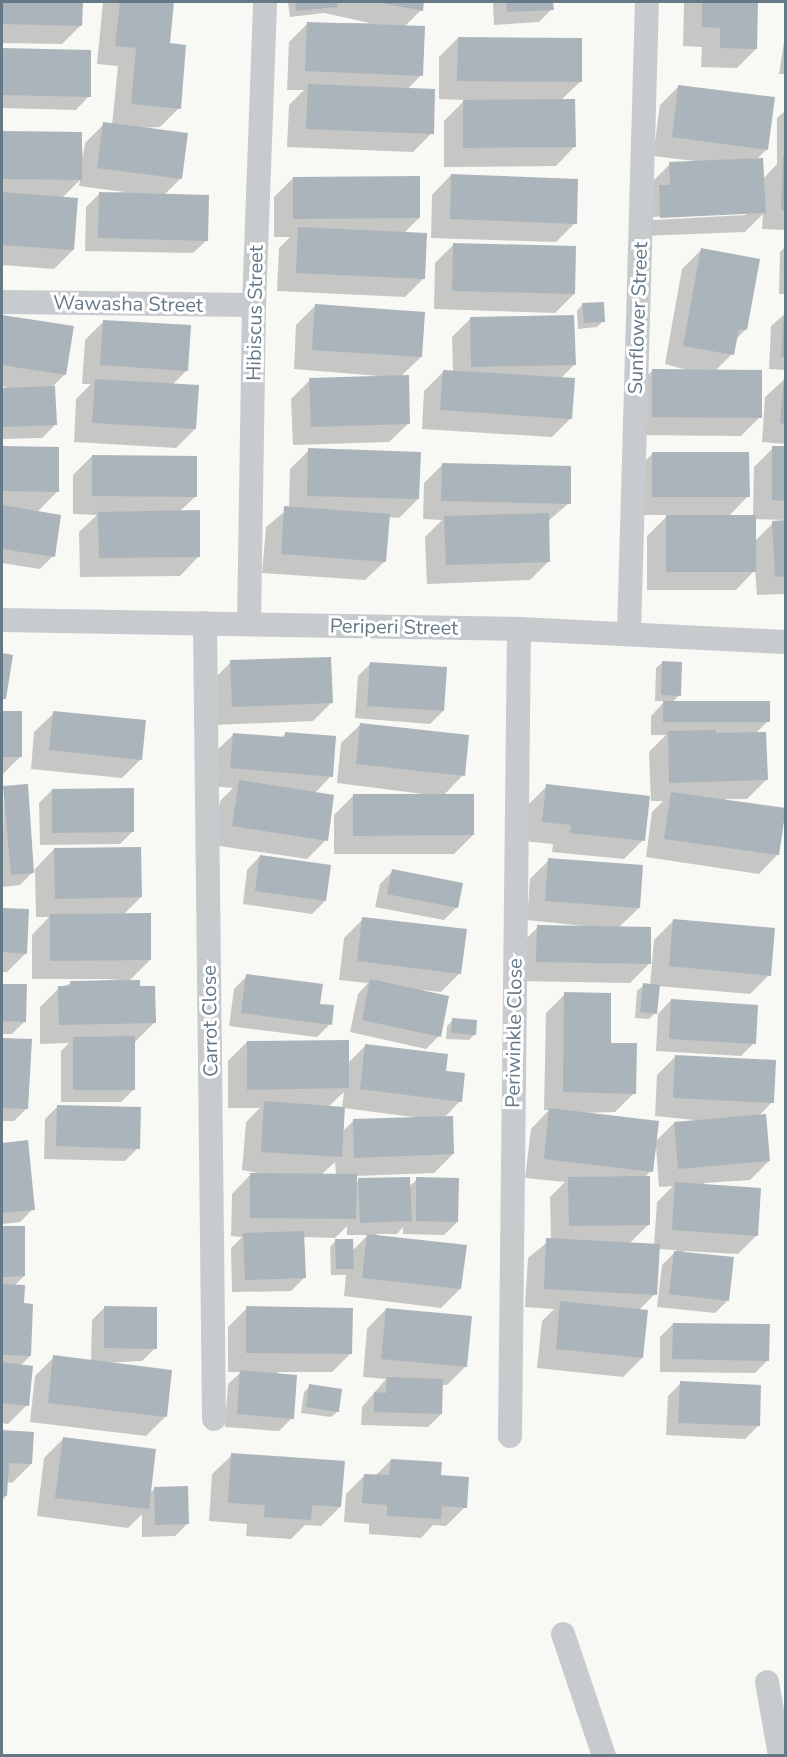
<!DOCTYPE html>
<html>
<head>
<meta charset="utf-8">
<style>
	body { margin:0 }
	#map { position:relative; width:787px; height:1757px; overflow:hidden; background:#f8f8f5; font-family:"Nunito Sans",sans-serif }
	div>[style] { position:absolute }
	.shadow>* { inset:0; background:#0003 }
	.building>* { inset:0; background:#abb4ba }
	.street>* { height:24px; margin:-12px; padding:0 12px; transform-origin:12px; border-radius:12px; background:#c7cbce }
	span { translate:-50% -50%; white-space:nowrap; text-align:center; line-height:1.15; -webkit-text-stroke:6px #fff; paint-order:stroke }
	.street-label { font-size:20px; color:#657987 }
	.frame { position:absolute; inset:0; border:3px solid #657987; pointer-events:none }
</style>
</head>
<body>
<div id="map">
	<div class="shadow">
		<div style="clip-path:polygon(2px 2px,81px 2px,81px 25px,62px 44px,2px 43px)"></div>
		<div style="clip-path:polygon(103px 2px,173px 2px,169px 45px,179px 108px,160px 127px,137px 128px,181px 178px,164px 195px,207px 240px,193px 253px,85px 251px,86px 207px,99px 194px,125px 192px,79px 186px,80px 180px,62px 198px,73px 250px,54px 269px,2px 265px,2px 133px,81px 134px,83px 157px,85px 143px,104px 124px,112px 125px,118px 66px,97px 64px)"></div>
		<div style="clip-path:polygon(288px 2px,423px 2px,421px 10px,404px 27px,421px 75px,407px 90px,432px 133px,413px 152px,287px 147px,289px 105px,304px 90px,287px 90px,289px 42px,308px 23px,370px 23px,324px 13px,290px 17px)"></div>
		<div style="clip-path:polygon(493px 2px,552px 2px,552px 9px,539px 22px,494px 25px)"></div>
		<div style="clip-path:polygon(684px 2px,756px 2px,756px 49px,737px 68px,701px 67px,702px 47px,683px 46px)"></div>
		<div style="clip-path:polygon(786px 29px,786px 74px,779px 74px)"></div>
		<div style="clip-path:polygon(458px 38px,580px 82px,561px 100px,575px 146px,556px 166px,444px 167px,444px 121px,465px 100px,439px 99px,439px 57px)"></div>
		<div style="clip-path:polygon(2px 50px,90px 52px,89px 96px,76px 110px,2px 108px)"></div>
		<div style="clip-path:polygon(evenodd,679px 86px,767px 149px,756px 160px,763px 179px,777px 164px,777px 118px,786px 110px,786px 230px,762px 229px,763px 214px,745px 232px,642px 236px,651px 183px,670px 164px,695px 161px,653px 156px,660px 105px,679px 86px,746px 212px,746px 215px,653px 220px,653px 217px,746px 212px)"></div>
		<div style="clip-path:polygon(451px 175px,575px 223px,556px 242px,431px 238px,432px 195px)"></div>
		<div style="clip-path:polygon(293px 178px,419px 218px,403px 234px,424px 278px,405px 297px,277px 291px,279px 248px,290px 237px,274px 237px,274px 197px)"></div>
		<div style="clip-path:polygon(454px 244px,574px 294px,555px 313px,434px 309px,435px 263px)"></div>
		<div style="clip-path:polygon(786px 246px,786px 294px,779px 294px,780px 252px)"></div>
		<div style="clip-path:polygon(701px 250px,746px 329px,735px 340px,732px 354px,715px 371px,760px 417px,741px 436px,634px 435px,634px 389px,653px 370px,691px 371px,665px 364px,682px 269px)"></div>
		<div style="clip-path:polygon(583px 304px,603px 321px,597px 327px,578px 329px,577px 311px)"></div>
		<div style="clip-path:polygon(315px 306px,421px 357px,400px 377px,409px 423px,389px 442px,293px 445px,291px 399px,310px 380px,391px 377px,294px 369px,296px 325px)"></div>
		<div style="clip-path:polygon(786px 313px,786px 370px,769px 369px,771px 326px)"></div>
		<div style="clip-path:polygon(2px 316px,72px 327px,65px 374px,53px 386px,55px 425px,42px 438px,2px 439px,2px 389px,7px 387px,2px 386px)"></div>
		<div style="clip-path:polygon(471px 318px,574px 365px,560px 379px,571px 418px,552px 437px,422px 429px,424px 391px,443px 372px,453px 372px,452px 337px)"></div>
		<div style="clip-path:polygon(104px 321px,187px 370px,172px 385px,195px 429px,176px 448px,74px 442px,76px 399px,91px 384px,82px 384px,85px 340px)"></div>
		<div style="clip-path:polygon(786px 378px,786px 444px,762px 442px,765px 397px)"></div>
		<div style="clip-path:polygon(2px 448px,58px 448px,58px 491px,37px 512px,53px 556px,40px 569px,2px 563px)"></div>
		<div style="clip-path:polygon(evenodd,773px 448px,786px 448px,786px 594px,757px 595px,755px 570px,736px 590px,647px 590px,647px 536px,668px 515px,634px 515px,633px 473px,652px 454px,748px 496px,728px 517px,753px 516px,754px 467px,773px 448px,754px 519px,785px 520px,785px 522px,773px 523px,755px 541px,754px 519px)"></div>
		<div style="clip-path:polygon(309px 450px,418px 499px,399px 518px,388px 517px,385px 561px,365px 580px,262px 573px,266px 527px,289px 508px,290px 469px)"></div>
		<div style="clip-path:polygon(92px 456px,195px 497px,179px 512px,199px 556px,180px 576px,80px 577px,79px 532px,97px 515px,73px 514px,73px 475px)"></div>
		<div style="clip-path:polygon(443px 464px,569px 503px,547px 522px,549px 561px,530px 580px,427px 584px,425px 537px,442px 520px,423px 519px,424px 483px)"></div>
		<div style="clip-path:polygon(2px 655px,11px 656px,2px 701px)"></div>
		<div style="clip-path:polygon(231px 662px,332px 702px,313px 721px,214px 725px,212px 681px)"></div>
		<div style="clip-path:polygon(663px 662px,679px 695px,672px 703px,768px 721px,756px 733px,766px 780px,747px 799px,725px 799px,778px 854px,759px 874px,646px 857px,652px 812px,663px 801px,651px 801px,649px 752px,666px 735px,651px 735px,651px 716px,665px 701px,655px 701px,656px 668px)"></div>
		<div style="clip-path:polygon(371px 663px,443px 711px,430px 724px,355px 718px,358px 676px)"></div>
		<div style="clip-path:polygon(2px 712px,20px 713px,20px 757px,2px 775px)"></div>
		<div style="clip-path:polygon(54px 713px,141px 759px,122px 778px,31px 769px,34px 732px)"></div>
		<div style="clip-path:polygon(361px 724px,463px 775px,443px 796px,473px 835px,454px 854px,334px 854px,334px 815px,353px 796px,439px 796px,337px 783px,341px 743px)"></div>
		<div style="clip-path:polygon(286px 733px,331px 776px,314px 794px,326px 840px,307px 859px,213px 845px,220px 801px,233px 788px,211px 786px,214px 753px,234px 734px,280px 739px)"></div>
		<div style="clip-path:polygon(547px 786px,643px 840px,624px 859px,552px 852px,553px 844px,524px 841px,528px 805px)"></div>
		<div style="clip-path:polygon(4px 788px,33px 871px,54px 849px,141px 897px,123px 915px,150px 960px,128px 982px,154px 1023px,135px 1042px,134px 1089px,121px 1102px,61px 1102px,61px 1051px,69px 1043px,40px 1044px,40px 1007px,59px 988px,71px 983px,119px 979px,32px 979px,32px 935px,49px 917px,36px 917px,35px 870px,20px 885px,2px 887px)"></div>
		<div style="clip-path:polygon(52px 790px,133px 831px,120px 844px,40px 845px,39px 803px)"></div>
		<div style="clip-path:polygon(260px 856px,325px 901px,312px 914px,243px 904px,247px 870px)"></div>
		<div style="clip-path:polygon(549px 860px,639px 908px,618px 928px,649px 964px,630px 983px,518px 981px,519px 946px,538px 927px,603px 928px,527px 920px,530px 879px)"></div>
		<div style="clip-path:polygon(393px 871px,457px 907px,444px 920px,375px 907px,380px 884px)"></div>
		<div style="clip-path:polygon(2px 910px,28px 911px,26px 953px,7px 972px,2px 972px)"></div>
		<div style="clip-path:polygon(363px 919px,460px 973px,441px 992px,423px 990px,439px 1036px,426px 1049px,350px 1032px,358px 994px,368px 983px,339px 980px,344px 938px)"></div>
		<div style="clip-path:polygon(673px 921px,769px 975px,750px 994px,658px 986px,655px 1013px,649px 1019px,635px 1018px,637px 991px,644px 985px,650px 985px,654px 940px)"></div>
		<div style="clip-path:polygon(247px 976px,319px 1005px,330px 1024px,317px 1037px,229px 1026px,234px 989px)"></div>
		<div style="clip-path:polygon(2px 986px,25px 986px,25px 1021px,12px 1034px,2px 1034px)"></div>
		<div style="clip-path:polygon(evenodd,565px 994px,609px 1044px,634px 1093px,615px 1112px,579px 1113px,654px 1143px,674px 1123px,704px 1121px,655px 1116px,657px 1075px,676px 1056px,772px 1102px,759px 1116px,769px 1161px,750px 1180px,704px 1183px,757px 1235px,738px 1254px,684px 1251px,728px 1300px,715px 1313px,657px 1307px,662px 1265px,677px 1250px,658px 1249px,655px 1294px,639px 1310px,642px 1358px,623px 1377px,537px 1368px,542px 1321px,554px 1309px,525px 1307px,528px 1258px,551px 1239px,550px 1197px,565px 1182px,525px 1178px,531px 1129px,549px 1110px,544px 1110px,546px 1013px,565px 994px,656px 1146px,659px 1187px,673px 1186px,657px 1202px,654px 1245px,629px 1244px,649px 1224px,645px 1177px,651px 1171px,656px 1146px)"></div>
		<div style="clip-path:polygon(671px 1000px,754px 1043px,741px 1056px,656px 1051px,658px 1014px)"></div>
		<div style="clip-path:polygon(453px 1020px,475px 1034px,469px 1040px,446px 1039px,447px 1026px)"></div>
		<div style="clip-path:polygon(2px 1039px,30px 1041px,27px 1108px,14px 1121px,2px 1121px)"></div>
		<div style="clip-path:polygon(evenodd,247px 1042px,347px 1064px,366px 1045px,445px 1072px,460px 1101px,444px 1118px,453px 1154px,434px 1173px,355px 1176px,355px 1184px,359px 1180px,409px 1187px,417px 1179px,457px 1222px,444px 1235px,403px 1234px,403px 1227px,397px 1234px,376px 1234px,460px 1289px,441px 1308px,344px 1296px,346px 1275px,331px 1275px,330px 1247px,336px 1240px,352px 1251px,368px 1235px,347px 1235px,347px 1226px,335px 1238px,303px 1237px,304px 1278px,291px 1291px,232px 1292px,231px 1248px,242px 1237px,231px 1236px,232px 1194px,251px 1174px,270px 1175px,242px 1170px,246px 1122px,260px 1108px,228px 1108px,228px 1061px,247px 1042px,344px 1092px,342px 1108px,328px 1107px,344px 1092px,247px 1042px,344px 1108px,413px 1117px,413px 1119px,353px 1121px,342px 1132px,344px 1108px,247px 1042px,335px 1162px,336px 1176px,321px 1175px,335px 1162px)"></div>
		<div style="clip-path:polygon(58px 1106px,138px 1148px,125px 1161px,44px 1159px,45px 1119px)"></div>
		<div style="clip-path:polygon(27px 1142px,33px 1209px,20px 1222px,2px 1224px,2px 1144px)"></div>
		<div style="clip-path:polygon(23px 1227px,24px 1276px,14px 1286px,22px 1305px,30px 1356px,20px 1366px,27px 1405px,8px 1424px,2px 1423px,2px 1228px)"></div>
		<div style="clip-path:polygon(105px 1307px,155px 1348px,142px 1361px,102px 1363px,165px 1417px,146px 1436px,30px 1422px,35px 1376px,54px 1357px,91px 1361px,92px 1320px)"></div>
		<div style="clip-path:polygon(247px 1308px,351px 1353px,332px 1372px,278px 1372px,292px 1418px,279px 1431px,225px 1427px,228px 1384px,241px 1372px,228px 1372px,228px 1327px)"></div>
		<div style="clip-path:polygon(386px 1309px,466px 1366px,447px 1385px,442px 1385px,441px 1414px,428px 1427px,361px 1425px,362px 1407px,386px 1379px,363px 1377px,367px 1329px)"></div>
		<div style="clip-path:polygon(673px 1324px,768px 1360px,755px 1373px,660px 1372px,660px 1337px)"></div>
		<div style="clip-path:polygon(681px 1383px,758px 1426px,745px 1439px,666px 1435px,668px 1396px)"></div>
		<div style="clip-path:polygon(310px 1386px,338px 1411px,331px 1417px,301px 1413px,304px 1392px)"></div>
		<div style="clip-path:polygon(2px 1431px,33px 1433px,31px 1464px,12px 1483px,7px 1482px,6px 1496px,2px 1500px)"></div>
		<div style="clip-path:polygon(63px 1439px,149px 1494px,154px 1489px,188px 1523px,175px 1536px,142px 1537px,142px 1514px,128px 1528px,37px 1516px,44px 1458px)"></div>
		<div style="clip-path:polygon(232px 1455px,340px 1507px,321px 1526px,305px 1525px,291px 1539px,246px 1536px,247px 1524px,209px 1521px,212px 1474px)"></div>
		<div style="clip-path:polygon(391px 1460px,440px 1476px,465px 1507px,446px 1526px,433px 1525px,421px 1538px,369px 1534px,369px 1524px,344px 1522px,346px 1494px,365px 1475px,375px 1476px)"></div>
	</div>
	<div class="building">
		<div style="clip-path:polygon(2px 2px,83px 2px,82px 26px,2px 24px)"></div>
		<div style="clip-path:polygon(120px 2px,174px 2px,170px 43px,186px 45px,181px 109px,131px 104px,136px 48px,115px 46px)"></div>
		<div style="clip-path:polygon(295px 2px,337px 2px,338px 7px,296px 11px)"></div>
		<div style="clip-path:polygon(377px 2px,424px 2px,423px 11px)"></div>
		<div style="clip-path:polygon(506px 2px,553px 2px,554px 10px,507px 12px)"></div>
		<div style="clip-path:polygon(702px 2px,758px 2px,757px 49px,720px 48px,720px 28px,702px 27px)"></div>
		<div style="clip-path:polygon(307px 22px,425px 26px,423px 76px,305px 71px)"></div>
		<div style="clip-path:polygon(458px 37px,582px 38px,582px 82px,457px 81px)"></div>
		<div style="clip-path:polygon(2px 48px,91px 50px,91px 97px,2px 95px)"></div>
		<div style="clip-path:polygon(308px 84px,435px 89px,434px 134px,306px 129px)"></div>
		<div style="clip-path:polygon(678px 85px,775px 97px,768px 150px,672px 137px)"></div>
		<div style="clip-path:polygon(575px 99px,576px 147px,463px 148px,463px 100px)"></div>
		<div style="clip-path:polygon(103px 122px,188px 133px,182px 179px,97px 168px)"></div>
		<div style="clip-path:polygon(2px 131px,82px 132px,82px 180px,2px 179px)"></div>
		<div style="clip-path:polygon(783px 156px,786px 156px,786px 210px,781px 210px)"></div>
		<div style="clip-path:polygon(763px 158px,766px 213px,660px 218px,659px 185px,670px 185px,669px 162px)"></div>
		<div style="clip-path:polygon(451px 174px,578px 179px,577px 224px,450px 219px)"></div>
		<div style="clip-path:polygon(420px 176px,420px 218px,293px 219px,293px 177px)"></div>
		<div style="clip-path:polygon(2px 192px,78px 198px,74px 250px,2px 245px)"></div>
		<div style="clip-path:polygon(99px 192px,209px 195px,208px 241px,98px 238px)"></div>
		<div style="clip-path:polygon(298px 227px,427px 233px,425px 279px,296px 273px)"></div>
		<div style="clip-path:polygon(453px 243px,576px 246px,575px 294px,452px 291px)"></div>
		<div style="clip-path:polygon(701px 248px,760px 259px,747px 330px,739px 329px,734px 355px,683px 346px)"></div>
		<div style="clip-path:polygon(604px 302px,605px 322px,584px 323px,582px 303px)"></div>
		<div style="clip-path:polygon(315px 304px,425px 312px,422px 357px,312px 350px)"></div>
		<div style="clip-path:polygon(784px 312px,786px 312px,786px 357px,781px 357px)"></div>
		<div style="clip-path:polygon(2px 315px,74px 326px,66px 375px,2px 365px)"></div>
		<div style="clip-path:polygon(574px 315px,576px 365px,471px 367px,470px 317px)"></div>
		<div style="clip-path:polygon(103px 320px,191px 325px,188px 371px,100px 365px)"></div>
		<div style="clip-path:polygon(652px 369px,762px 370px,762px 418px,652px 417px)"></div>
		<div style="clip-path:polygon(443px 370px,575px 378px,572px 419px,440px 410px)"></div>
		<div style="clip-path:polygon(409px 375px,410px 424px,311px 427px,309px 378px)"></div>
		<div style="clip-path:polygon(784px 377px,786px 377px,786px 424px,780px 423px)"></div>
		<div style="clip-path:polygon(95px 379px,199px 385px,196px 429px,92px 423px)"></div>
		<div style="clip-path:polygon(55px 386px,57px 425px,2px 427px,2px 388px)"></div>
		<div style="clip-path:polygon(2px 446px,59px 447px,59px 492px,2px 491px)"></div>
		<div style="clip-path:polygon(772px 446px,786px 446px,786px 501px,772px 500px)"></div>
		<div style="clip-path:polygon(308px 448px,421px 452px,419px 499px,307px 496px)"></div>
		<div style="clip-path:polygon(652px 452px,749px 452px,750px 497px,652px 497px)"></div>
		<div style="clip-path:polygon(92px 455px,197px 456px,197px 497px,92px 496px)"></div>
		<div style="clip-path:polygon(442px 463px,571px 466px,571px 504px,441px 501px)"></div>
		<div style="clip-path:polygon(2px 505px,61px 515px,55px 557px,2px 549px)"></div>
		<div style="clip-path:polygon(284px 506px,390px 514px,386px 562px,281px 554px)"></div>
		<div style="clip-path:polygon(200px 510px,200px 557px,99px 558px,98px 512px)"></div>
		<div style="clip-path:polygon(549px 513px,550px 562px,446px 565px,444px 516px)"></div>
		<div style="clip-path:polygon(666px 515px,756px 515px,756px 572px,666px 572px)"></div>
		<div style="clip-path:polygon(786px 520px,786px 576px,775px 577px,772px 521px)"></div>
		<div style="clip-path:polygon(2px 653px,13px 655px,6px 699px,2px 699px)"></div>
		<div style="clip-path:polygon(331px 657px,333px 703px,232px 707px,230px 660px)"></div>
		<div style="clip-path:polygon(662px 661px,682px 662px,681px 696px,661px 695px)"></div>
		<div style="clip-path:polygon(370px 662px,447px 667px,444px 711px,367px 706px)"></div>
		<div style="clip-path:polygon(663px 701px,770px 701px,770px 722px,663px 722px)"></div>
		<div style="clip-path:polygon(2px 711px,22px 711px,22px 757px,2px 757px)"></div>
		<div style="clip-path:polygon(53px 711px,146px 720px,142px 760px,49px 750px)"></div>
		<div style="clip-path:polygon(360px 723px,469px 735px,465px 776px,356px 764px)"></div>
		<div style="clip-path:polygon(716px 730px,716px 733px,766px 732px,768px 780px,669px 783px,668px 731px)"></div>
		<div style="clip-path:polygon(285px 732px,336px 736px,333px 777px,230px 768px,233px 733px,285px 737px)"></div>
		<div style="clip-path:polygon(239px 780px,334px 795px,328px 841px,232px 826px)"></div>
		<div style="clip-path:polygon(28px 784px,34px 873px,11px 875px,3px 786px)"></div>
		<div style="clip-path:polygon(546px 784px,650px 796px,645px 841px,570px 833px,571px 825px,542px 822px)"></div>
		<div style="clip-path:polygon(134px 788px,134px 832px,52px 833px,52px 789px)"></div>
		<div style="clip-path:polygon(671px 792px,786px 808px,779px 855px,664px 839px)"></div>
		<div style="clip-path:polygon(353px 794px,474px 794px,474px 835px,353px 836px)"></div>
		<div style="clip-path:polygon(141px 847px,142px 897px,55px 899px,54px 848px)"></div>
		<div style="clip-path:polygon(260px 855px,331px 865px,326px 901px,255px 891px)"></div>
		<div style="clip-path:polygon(548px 858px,643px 865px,640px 908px,545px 901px)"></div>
		<div style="clip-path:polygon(392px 869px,463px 883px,458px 908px,387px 894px)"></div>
		<div style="clip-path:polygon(2px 908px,29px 909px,27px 954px,2px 952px)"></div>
		<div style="clip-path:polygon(151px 913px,151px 960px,50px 961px,50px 914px)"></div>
		<div style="clip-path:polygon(362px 917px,467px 929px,461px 974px,357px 961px)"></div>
		<div style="clip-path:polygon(673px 919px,775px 928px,771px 976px,669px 966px)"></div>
		<div style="clip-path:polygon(537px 925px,651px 927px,651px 964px,536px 962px)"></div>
		<div style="clip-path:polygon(246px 974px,323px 984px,320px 1004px,334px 1005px,332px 1025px,241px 1013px)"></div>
		<div style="clip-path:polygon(370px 979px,449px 996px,441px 1037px,362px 1020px)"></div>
		<div style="clip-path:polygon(140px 980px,140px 986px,155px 986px,156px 1023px,59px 1025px,58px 986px,71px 986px,70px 981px)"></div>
		<div style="clip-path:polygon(643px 983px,660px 985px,657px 1014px,640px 1012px)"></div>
		<div style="clip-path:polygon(2px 984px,27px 984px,26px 1022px,2px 1021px)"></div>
		<div style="clip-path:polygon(564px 992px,611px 993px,611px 1043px,637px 1043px,636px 1094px,563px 1092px)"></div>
		<div style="clip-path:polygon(671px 999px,758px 1005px,756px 1044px,669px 1039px)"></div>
		<div style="clip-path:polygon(452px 1018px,477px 1020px,476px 1035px,451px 1033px)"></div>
		<div style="clip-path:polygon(135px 1036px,135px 1090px,73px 1090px,73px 1037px)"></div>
		<div style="clip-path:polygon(2px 1038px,32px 1039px,28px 1109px,2px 1108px)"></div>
		<div style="clip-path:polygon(349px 1040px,349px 1088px,247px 1090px,247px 1041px)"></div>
		<div style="clip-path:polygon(365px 1044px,448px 1054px,446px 1071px,465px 1073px,462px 1102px,360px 1089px)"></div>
		<div style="clip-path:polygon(675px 1055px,776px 1060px,774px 1103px,673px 1098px)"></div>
		<div style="clip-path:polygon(264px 1101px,345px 1107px,342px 1157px,261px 1152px)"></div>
		<div style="clip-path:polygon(57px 1105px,141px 1107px,140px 1149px,56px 1146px)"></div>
		<div style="clip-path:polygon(549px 1108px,659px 1121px,653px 1172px,544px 1159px)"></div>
		<div style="clip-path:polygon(766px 1114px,770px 1161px,678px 1169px,674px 1122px)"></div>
		<div style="clip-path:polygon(453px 1116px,454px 1154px,354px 1158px,353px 1119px)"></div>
		<div style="clip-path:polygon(28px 1140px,35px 1210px,2px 1213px,2px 1143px)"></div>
		<div style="clip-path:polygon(250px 1173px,357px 1174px,356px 1219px,250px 1218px)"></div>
		<div style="clip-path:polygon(650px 1176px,650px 1225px,569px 1226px,568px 1177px)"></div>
		<div style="clip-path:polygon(410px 1177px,412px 1221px,360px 1223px,358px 1178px)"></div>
		<div style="clip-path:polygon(416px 1177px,459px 1178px,458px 1222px,416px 1221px)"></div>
		<div style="clip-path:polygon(675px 1182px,761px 1188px,758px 1236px,672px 1230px)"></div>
		<div style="clip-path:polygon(2px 1226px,25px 1226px,25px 1276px,2px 1277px)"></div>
		<div style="clip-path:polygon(304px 1231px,306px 1278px,245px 1280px,243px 1233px)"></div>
		<div style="clip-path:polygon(367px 1234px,467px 1245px,461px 1289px,362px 1278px)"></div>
		<div style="clip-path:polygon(546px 1238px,660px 1244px,657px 1295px,544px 1289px)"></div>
		<div style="clip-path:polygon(335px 1239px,353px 1239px,354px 1269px,336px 1269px)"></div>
		<div style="clip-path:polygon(674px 1251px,734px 1257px,729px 1301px,669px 1294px)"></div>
		<div style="clip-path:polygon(2px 1284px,25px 1285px,24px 1303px,33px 1304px,31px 1356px,2px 1355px)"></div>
		<div style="clip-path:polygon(560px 1301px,648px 1310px,643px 1358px,556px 1349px)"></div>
		<div style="clip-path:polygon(104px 1306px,157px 1307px,157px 1349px,104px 1348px)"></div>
		<div style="clip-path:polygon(246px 1306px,353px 1308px,352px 1354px,246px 1353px)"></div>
		<div style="clip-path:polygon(386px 1308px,472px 1316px,467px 1367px,381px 1359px)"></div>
		<div style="clip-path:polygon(673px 1323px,770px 1324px,769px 1361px,672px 1359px)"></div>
		<div style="clip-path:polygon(53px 1355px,172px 1370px,167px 1417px,48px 1403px)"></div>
		<div style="clip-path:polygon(2px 1362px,33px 1366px,29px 1406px,2px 1403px)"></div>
		<div style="clip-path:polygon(240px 1370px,297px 1375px,294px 1419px,237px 1414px)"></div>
		<div style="clip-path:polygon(387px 1377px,443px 1379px,442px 1414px,374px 1412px,374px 1392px,386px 1393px)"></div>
		<div style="clip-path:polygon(680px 1381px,761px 1385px,760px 1426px,678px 1423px)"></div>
		<div style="clip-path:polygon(309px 1384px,342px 1389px,339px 1412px,306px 1407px)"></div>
		<div style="clip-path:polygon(2px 1430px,34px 1432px,32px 1464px,9px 1463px,7px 1496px,2px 1496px)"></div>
		<div style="clip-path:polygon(63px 1437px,156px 1449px,149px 1509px,55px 1498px)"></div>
		<div style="clip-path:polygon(231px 1453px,345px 1461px,341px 1507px,312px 1505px,311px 1520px,264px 1517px,265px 1505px,228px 1503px)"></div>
		<div style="clip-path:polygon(391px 1459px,442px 1462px,441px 1475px,469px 1477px,467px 1508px,442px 1506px,441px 1519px,387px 1516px,387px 1505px,362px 1503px,364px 1474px,389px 1475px)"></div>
		<div style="clip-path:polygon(188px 1486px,189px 1524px,155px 1525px,154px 1487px)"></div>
	</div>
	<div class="street">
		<div style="left:2px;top:302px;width:252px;rotate:0.7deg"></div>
		<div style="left:2px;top:620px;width:517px;rotate:1deg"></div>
		<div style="left:519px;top:629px;width:267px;rotate:2.8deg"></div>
		<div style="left:205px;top:623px;width:796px;rotate:89.35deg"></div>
		<div style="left:249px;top:624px;width:319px;rotate:-89.1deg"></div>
		<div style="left:254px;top:305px;width:303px;rotate:-87.9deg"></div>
		<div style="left:629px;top:634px;width:632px;rotate:-88.37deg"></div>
		<div style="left:510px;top:1436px;width:807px;rotate:-89.36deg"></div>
		<div style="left:563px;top:1634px;width:129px;rotate:71.4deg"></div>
		<div style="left:767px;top:1682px;width:75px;rotate:80deg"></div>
	</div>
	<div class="street-label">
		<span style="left:128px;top:304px;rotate:1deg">Wawasha Street</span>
		<span style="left:255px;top:313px;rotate:-89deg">Hibiscus Street</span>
		<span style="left:638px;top:318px;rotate:-88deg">Sunflower Street</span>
		<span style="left:394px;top:627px;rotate:1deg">Periperi Street</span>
		<span style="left:210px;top:1021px;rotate:-91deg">Carrot Close</span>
		<span style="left:514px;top:1033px;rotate:-89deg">Periwinkle Close</span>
	</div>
	<div class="frame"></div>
</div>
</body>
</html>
